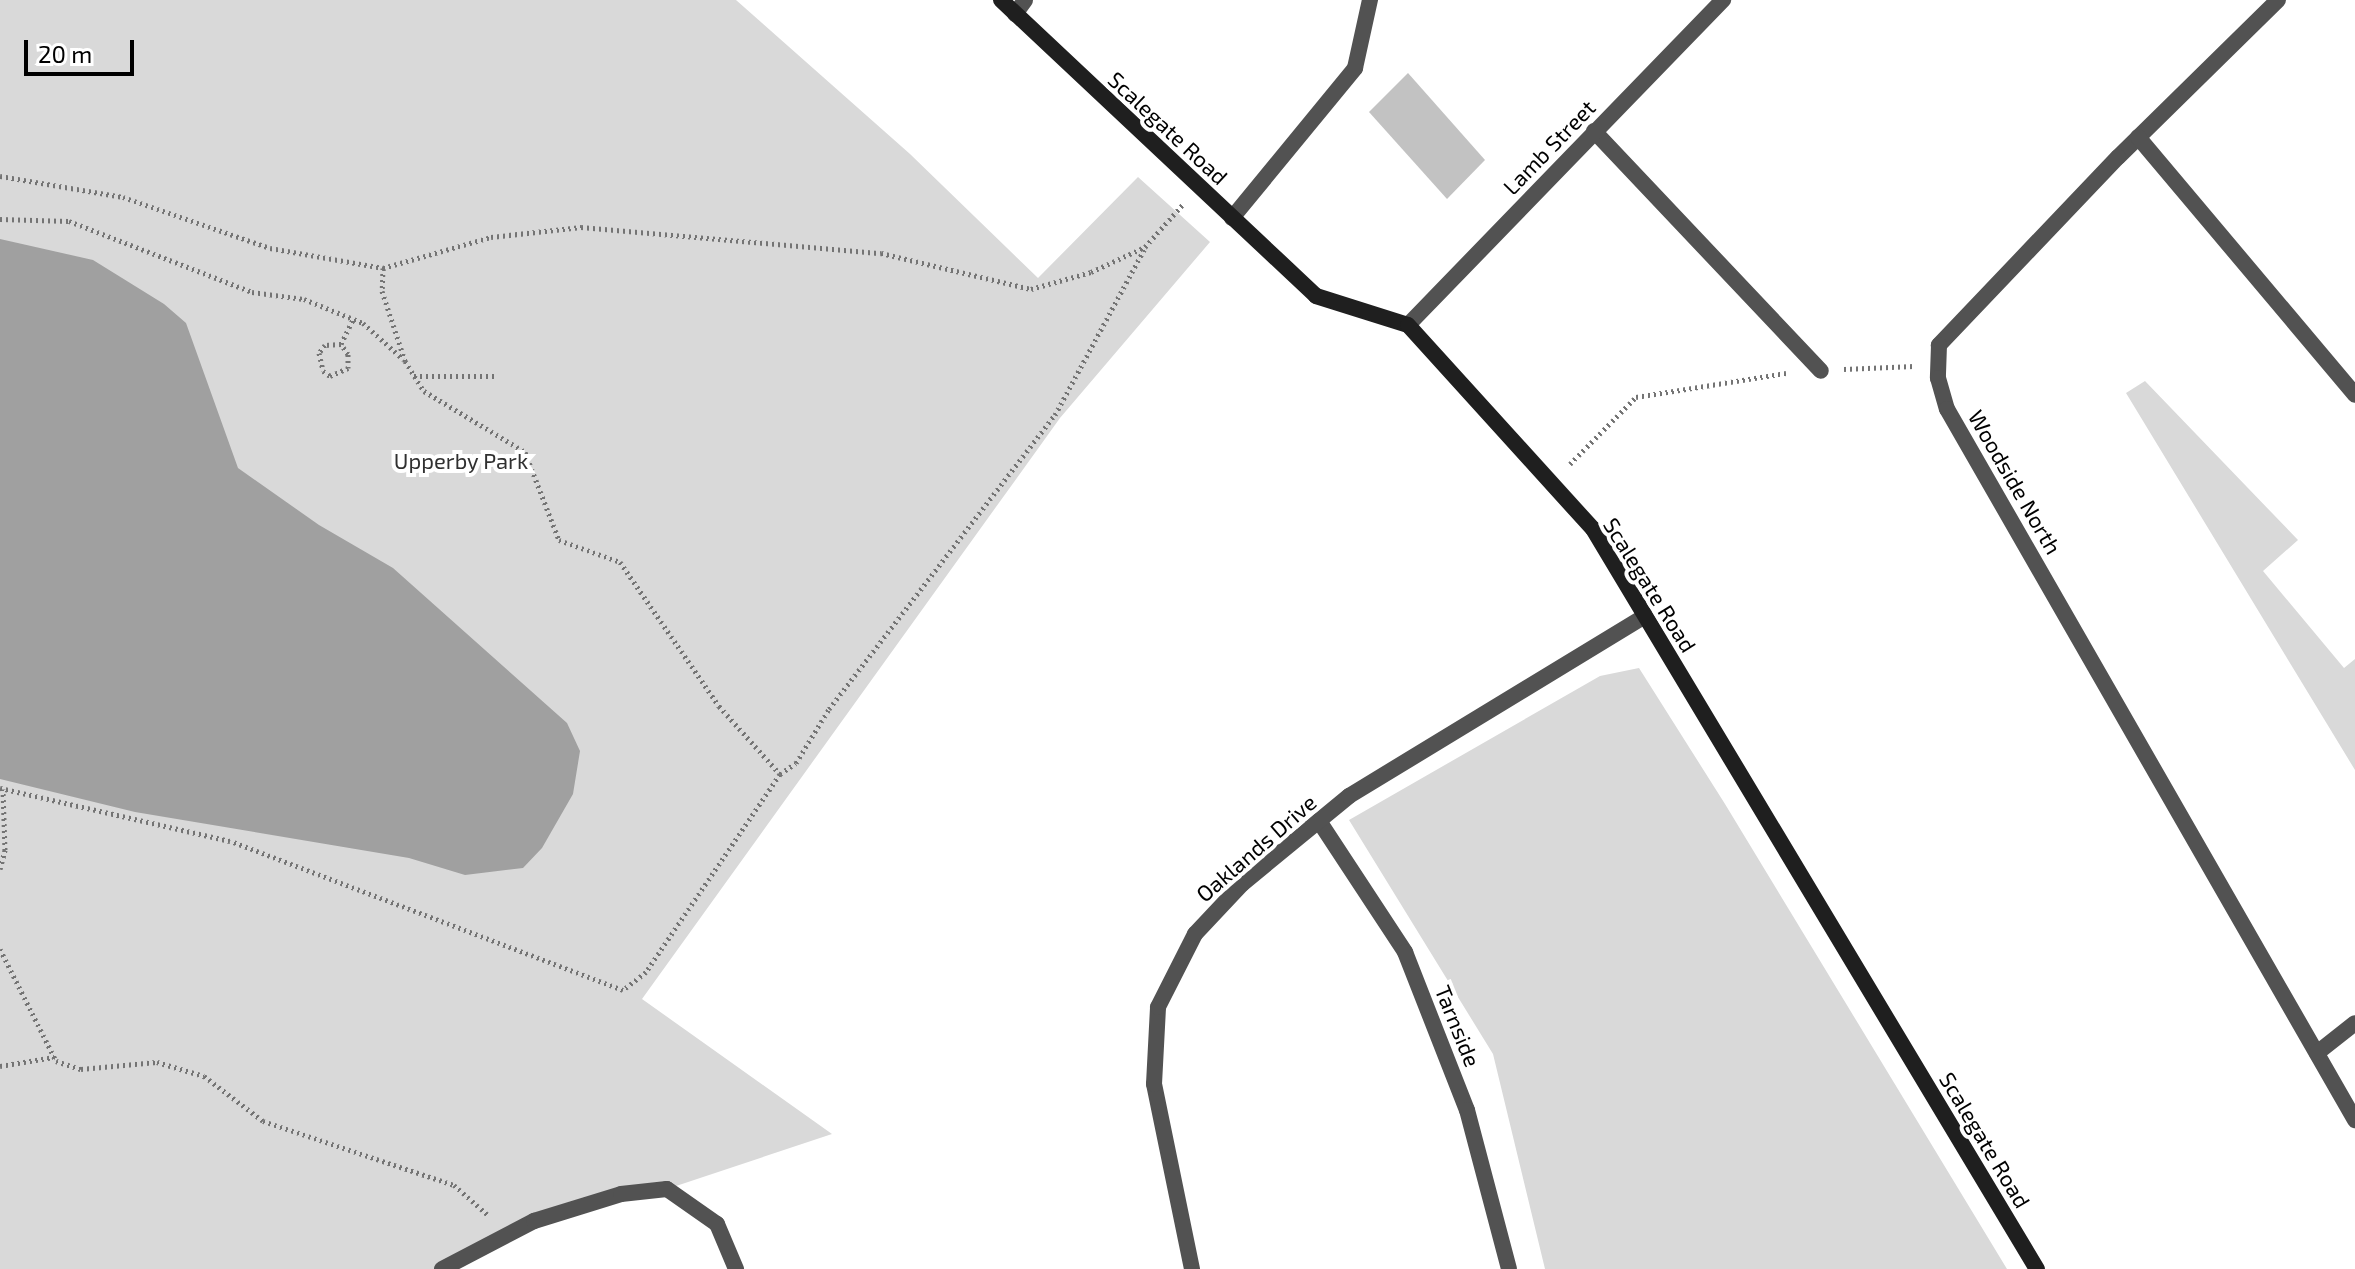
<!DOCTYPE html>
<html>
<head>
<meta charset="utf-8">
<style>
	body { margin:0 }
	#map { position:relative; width:2355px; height:1269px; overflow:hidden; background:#fff; font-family:"Exo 2",sans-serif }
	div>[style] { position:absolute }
	.green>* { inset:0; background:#d9d9d9 }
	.water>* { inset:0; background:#a0a0a0 }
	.building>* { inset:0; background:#c2c2c2 }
	.path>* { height:5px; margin-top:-2.5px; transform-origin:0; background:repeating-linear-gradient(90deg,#747474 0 2px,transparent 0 6px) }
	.street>* { height:16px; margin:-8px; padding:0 8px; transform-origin:8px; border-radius:8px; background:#525252 }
	.secondary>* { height:16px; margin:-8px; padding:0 8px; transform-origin:8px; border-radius:8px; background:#1f1f1f }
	span { translate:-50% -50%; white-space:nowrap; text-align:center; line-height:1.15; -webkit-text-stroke:8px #fff; paint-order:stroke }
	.street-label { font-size:22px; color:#000 }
	.park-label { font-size:22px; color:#303030 }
	.scale { position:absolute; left:24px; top:40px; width:110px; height:36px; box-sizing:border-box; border:4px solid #000; border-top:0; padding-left:10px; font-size:24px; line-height:28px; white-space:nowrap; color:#000; -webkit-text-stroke:6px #fff; paint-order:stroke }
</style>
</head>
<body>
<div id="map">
	<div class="green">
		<div style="clip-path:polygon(0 0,736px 0,910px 154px,1038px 278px,1138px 177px,1210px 242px,1060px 418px,642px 999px,832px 1134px,667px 1189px,534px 1221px,442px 1269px,0 1269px)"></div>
		<div style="clip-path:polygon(2145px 381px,2298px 540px,2263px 571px,2344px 668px,2355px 659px,2355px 770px,2126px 393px)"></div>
		<div style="clip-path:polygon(1639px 668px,1725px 804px,2007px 1269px,1545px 1269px,1493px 1054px,1349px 820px,1600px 676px)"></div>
	</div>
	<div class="water">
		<div style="clip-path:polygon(0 239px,93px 260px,164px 304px,186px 323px,238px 468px,319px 525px,393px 568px,567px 723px,580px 751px,573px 794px,542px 848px,523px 868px,465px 875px,409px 858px,135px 812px,0 779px)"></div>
	</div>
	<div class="building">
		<div style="clip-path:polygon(1408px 73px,1485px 160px,1447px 199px,1369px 112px)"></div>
	</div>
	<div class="path">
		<div style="left:0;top:176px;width:125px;rotate:9.7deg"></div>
		<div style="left:123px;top:197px;width:156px;rotate:19.1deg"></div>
		<div style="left:270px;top:248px;width:115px;rotate:10deg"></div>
		<div style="left:383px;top:268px;width:23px;rotate:92deg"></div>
		<div style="left:382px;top:291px;width:74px;rotate:71.8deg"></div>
		<div style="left:405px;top:361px;width:36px;rotate:58deg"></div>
		<div style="left:424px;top:391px;width:118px;rotate:31.1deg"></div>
		<div style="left:525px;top:452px;width:94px;rotate:68.9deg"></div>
		<div style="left:559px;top:540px;width:65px;rotate:19.8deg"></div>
		<div style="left:620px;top:562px;width:175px;rotate:55.5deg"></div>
		<div style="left:719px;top:706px;width:91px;rotate:48.1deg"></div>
		<div style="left:780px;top:774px;width:239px;rotate:124.1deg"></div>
		<div style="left:646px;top:972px;width:29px;rotate:142deg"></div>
		<div style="left:623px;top:990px;width:420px;rotate:-159.2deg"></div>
		<div style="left:230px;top:841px;width:236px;rotate:-167deg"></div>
		<div style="left:0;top:219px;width:69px;rotate:1.7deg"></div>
		<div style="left:69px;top:221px;width:196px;rotate:21.2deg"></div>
		<div style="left:252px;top:292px;width:52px;rotate:7.7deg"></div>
		<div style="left:304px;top:299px;width:64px;rotate:22.1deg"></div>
		<div style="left:363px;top:323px;width:54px;rotate:42deg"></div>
		<div style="left:383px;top:268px;width:112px;rotate:-16deg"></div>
		<div style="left:491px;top:237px;width:91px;rotate:-6.3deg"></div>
		<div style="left:581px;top:227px;width:301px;rotate:5deg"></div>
		<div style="left:881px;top:253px;width:154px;rotate:13.5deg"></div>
		<div style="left:1031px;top:289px;width:62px;rotate:-15.8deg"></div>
		<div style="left:1091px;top:272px;width:60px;rotate:-24.8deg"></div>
		<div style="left:1145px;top:247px;width:59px;rotate:-48.4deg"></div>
		<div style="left:341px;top:344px;width:16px;rotate:176deg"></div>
		<div style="left:325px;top:345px;width:10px;rotate:127deg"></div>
		<div style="left:319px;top:353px;width:18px;rotate:77deg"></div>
		<div style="left:323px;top:371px;width:9px;rotate:36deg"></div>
		<div style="left:330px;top:376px;width:20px;rotate:-24deg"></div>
		<div style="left:348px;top:368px;width:14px;rotate:-90deg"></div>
		<div style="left:348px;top:354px;width:12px;rotate:-125deg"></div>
		<div style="left:341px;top:344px;width:28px;rotate:-64deg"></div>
		<div style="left:1844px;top:369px;width:70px;rotate:-2.5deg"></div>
		<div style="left:414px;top:376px;width:84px"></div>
		<div style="left:1570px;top:464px;width:94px;rotate:-45.4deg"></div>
		<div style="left:1636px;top:397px;width:152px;rotate:-9.1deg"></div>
		<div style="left:780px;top:774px;width:19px;rotate:-35deg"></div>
		<div style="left:796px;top:763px;width:63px;rotate:-58.6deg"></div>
		<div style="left:829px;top:709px;width:371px;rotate:-52.5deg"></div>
		<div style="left:1055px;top:415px;width:190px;rotate:-61.7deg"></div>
		<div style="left:0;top:869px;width:20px;rotate:-75deg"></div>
		<div style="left:5px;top:850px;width:61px;rotate:-91.9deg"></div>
		<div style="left:0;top:949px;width:125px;rotate:63.4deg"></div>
		<div style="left:56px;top:1061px;width:26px;rotate:18deg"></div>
		<div style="left:81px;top:1069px;width:76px;rotate:-5.3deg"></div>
		<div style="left:157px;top:1062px;width:49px;rotate:16.6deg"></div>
		<div style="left:204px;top:1076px;width:74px;rotate:37.3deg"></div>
		<div style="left:263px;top:1121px;width:201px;rotate:18.5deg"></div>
		<div style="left:454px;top:1185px;width:47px;rotate:41.5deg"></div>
		<div style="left:0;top:1066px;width:55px;rotate:-9.5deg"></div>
	</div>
	<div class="street">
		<div style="left:2278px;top:0;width:224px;rotate:135.5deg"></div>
		<div style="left:2118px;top:157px;width:260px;rotate:133.6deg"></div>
		<div style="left:1939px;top:345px;width:33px;rotate:92deg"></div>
		<div style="left:1938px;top:378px;width:32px;rotate:74deg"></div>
		<div style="left:1947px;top:409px;width:820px;rotate:60.15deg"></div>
		<div style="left:1015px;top:14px;width:17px;rotate:-54deg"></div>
		<div style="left:1594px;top:131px;width:330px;rotate:46.6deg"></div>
		<div style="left:2138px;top:137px;width:337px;rotate:49.9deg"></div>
		<div style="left:1232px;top:218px;width:194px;rotate:-50.6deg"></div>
		<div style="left:1355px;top:68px;width:70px;rotate:-77.6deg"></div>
		<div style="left:1408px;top:325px;width:453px;rotate:-45.9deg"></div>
		<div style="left:1319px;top:821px;width:157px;rotate:56.7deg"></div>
		<div style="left:1405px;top:952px;width:170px;rotate:68.6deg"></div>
		<div style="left:1467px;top:1110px;width:164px;rotate:75.2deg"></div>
		<div style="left:2317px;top:1053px;width:48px;rotate:-38.3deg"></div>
		<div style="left:442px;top:1269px;width:104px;rotate:-27.6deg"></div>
		<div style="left:534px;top:1221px;width:91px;rotate:-17.2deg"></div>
		<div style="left:621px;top:1194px;width:46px;rotate:-6.2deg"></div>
		<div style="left:667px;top:1189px;width:61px;rotate:35deg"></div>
		<div style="left:717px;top:1224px;width:49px;rotate:67.1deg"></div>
		<div style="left:1192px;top:1269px;width:189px;rotate:-101.6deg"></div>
		<div style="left:1154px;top:1084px;width:77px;rotate:-87deg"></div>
		<div style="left:1158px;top:1007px;width:82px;rotate:-63.1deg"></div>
		<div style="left:1195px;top:934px;width:69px;rotate:-46.8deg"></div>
		<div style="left:1242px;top:884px;width:139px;rotate:-39.4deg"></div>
		<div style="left:1349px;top:796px;width:346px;rotate:-31.3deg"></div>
	</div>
	<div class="secondary">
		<div style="left:1001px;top:0;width:432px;rotate:43.2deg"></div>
		<div style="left:1316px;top:296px;width:96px;rotate:17.5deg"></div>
		<div style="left:1408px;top:325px;width:275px;rotate:47.8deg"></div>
		<div style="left:1593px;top:529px;width:863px;rotate:59.04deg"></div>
	</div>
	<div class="street-label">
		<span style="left:1168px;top:128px;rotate:43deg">Scalegate Road</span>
		<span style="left:1549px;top:147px;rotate:-46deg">Lamb Street</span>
		<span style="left:2015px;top:482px;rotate:60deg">Woodside North</span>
		<span style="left:1650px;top:585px;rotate:58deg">Scalegate Road</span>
		<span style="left:1256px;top:848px;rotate:-41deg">Oaklands Drive</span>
		<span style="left:1458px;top:1026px;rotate:68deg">Tarnside</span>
		<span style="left:1985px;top:1140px;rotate:59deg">Scalegate Road</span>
	</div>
	<div class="park-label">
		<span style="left:461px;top:461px">Upperby Park</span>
	</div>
	<div class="scale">20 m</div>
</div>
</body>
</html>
